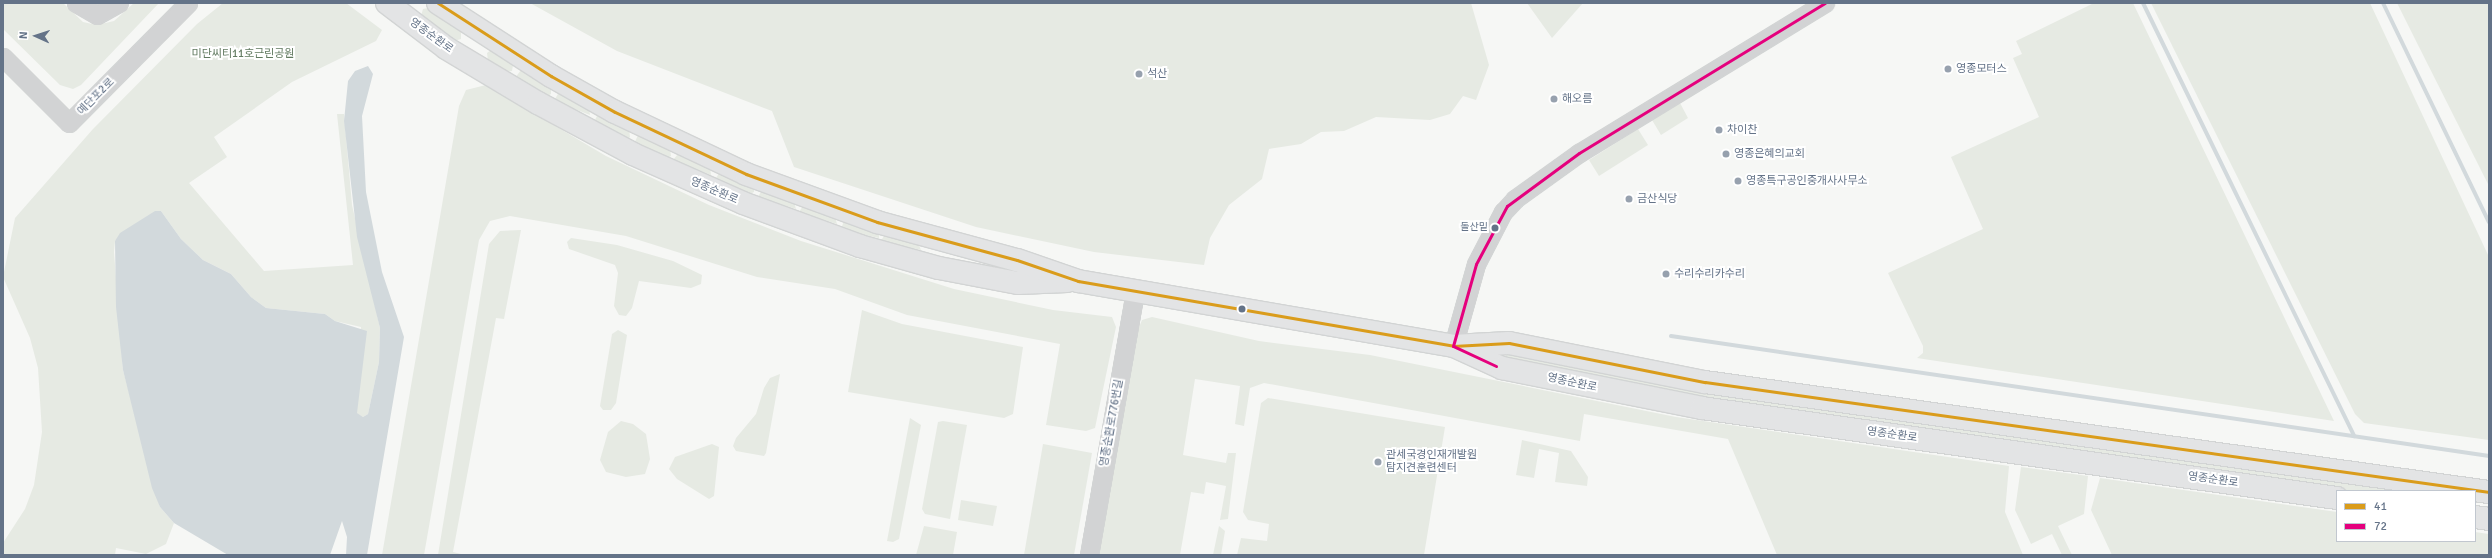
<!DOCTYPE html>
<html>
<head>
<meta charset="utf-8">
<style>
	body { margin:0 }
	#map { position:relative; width:2492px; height:558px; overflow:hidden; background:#f6f7f5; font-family:Signika,"Noto Sans KR",sans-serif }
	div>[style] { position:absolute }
	.green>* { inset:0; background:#e6eae3 }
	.water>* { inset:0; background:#d2d9dc }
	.stream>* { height:4px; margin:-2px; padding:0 2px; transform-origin:2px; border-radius:2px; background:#d2d9dc }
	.roads { filter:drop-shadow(1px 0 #d2d4d4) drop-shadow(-1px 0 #d2d4d4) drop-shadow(0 1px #d2d4d4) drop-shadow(0 -1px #d2d4d4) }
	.minor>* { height:17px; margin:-8.5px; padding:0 8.5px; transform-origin:8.5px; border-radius:8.5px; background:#d2d3d4 }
	.major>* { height:22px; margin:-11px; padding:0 11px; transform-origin:11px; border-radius:11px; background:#e3e4e5 }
	.bus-1>* { height:3px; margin:-1.5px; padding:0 1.5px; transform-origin:1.5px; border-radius:1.5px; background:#da9c1b }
	.bus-2>* { height:3px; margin:-1.5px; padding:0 1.5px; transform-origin:1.5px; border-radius:1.5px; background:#e5007d }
	.dots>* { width:11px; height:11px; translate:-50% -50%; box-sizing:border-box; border:2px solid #fff; border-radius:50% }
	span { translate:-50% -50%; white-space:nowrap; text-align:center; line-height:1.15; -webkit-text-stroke:4px #fff; paint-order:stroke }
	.bus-label { font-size:10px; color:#647388 }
	.right { translate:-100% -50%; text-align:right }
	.street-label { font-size:11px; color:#647388 }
	.park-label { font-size:11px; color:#617a60 }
	.poi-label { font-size:11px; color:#647388 }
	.left { translate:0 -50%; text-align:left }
	.frame { position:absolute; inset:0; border:4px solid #647388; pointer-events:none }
	.legend { position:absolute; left:2336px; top:490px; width:140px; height:52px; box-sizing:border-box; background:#fff; border:1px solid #c1c7cf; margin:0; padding:5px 7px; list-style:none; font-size:12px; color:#647388 }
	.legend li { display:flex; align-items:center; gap:8px; height:20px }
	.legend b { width:20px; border:1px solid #c1c7cf }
	.north { position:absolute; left:16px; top:16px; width:40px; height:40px; -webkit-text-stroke:3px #fff; paint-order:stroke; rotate:273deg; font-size:11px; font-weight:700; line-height:16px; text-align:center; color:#647388 }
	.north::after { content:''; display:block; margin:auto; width:14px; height:18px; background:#647388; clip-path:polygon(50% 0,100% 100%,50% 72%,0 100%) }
</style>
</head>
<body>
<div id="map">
	<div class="green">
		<div style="clip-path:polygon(3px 3px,63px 3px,83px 22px,97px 25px,114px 21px,134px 3px,159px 3px,81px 85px,73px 89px,60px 85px,3px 29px)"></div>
		<div style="clip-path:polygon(223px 3px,346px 3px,382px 30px,376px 41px,292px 82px,214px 137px,227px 157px,189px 183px,264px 271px,353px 265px,337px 114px,344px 114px,352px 205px,380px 328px,379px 362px,368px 414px,363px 417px,356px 413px,361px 327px,335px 321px,325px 314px,266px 308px,251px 297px,231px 274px,203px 260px,181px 239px,161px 211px,115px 241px,114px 252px,123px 370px,160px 507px,174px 523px,166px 544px,146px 554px,116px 548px,115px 555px,3px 555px,3px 543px,25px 509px,34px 485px,42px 432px,38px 368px,30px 338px,3px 277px,15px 218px,93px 129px,197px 24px)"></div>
		<div style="clip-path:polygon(530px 3px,1471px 3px,1489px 65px,1476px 100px,1463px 96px,1450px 114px,1430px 120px,1376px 117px,1344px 131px,1321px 132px,1301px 144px,1269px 149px,1262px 179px,1229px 205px,1210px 238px,1204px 265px,1094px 252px,976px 227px,794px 167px,772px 111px,617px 51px)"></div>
		<div style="clip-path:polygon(1527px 3px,1583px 3px,1552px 38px)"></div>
		<div style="clip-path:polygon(2094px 3px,2133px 3px,2334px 421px,1917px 358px,1923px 353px,1923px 346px,1888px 273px,1983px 229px,1951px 157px,2039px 117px,2013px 58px,2022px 54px,2016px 41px)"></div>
		<div style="clip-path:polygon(2151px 3px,2370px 3px,2489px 257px,2489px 440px,2364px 423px,2355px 414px)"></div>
		<div style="clip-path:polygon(2397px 3px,2489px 3px,2489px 186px,2414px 37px)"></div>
		<div style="clip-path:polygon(428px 8px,461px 30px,461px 39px,454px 41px,421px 16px,423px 9px)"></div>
		<div style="clip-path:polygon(491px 50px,513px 65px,512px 71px,505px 72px,488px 61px,487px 53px)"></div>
		<div style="clip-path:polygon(521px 70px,551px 86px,551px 94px,546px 97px,515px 78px)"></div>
		<div style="clip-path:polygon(486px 85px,606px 156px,709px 205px,801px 241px,954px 289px,1053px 310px,1112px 317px,1116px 327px,1095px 428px,1086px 431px,1046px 425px,1060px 344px,907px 315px,835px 289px,757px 277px,626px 236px,510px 216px,490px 221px,479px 240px,424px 555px,382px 555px,459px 106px,466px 90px)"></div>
		<div style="clip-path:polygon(559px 92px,589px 108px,590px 115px,554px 101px)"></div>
		<div style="clip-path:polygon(1680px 103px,1688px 118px,1661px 135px,1652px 120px)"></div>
		<div style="clip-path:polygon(598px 114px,629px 129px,630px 137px,628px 139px,594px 122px)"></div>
		<div style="clip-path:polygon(1638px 129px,1648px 145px,1599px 176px,1589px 160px)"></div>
		<div style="clip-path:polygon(638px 135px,670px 148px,671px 156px,666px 159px,634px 144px)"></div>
		<div style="clip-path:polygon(678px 154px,710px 167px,711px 175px,673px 160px)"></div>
		<div style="clip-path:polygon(719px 173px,754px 188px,754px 192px,748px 195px,715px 180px)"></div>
		<div style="clip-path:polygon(762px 190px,794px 202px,796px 209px,758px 197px)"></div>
		<div style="clip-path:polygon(803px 206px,835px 217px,837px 224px,799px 212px)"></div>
		<div style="clip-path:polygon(844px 220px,879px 234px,879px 238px,841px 230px)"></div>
		<div style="clip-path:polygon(521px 230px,504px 319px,496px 318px,453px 552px,465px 555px,438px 555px,489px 244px,500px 231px)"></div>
		<div style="clip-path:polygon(885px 234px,918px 243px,921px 250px,881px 241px)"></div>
		<div style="clip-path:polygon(571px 238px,617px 245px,673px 261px,702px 275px,701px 284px,691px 288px,639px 281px,632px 308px,626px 316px,619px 315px,614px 306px,618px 273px,615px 265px,569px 249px,567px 242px)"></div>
		<div style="clip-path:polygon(862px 310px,902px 324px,1023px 347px,1013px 414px,1004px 418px,848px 392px)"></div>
		<div style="clip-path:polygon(1152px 317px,1259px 341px,1370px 355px,1676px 417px,2009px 466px,2005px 512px,2023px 555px,1777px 555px,1728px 439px,1584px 414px,1580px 441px,1264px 383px,1250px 388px,1244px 426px,1235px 424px,1240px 386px,1195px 379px,1183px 455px,1226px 463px,1228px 453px,1236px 453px,1228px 519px,1220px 520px,1226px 486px,1206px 482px,1204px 494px,1191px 492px,1180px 555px,1099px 555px,1135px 337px,1142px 320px)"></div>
		<div style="clip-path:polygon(618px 330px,627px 335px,616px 403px,611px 410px,603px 410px,600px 406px,612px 334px)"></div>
		<div style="clip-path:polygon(1507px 352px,2437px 491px,2337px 491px,1716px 404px,1505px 358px)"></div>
		<div style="clip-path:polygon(780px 374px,766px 453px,764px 456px,736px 451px,733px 446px,736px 438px,756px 414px,764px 388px,770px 378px)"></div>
		<div style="clip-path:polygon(1268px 398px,1445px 427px,1424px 555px,1237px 555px,1241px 538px,1267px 541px,1269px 524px,1248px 520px,1243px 512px,1261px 403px)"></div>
		<div style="clip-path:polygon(910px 418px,921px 425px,899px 539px,893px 542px,887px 541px)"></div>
		<div style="clip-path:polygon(621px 421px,633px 424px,646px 434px,650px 459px,645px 474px,626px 477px,606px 472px,600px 460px,608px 432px)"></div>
		<div style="clip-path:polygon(943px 421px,967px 425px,950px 519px,925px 514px,922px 509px,938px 422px)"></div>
		<div style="clip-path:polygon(1522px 440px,1571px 451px,1588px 477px,1587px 486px,1555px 482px,1559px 453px,1539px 449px,1534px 478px,1516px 475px)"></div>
		<div style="clip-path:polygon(712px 444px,719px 447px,714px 496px,709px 499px,677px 479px,669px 469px,675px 457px)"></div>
		<div style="clip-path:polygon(1043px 444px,1092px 453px,1074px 555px,1024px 555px)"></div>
		<div style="clip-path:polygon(2021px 467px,2088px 476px,2084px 514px,2058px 526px,2072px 555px,2062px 555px,2052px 534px,2031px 544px,2015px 510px)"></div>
		<div style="clip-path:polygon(2100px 478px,2337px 512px,2337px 541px,2475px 541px,2475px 532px,2489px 534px,2489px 555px,2112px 555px,2091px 510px)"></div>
		<div style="clip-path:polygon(961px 500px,997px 506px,993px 526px,958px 520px)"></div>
		<div style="clip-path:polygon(924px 526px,957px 532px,953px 555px,916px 555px)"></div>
		<div style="clip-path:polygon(1219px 526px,1225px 531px,1221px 555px,1213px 555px)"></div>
	</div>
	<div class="water">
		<div style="clip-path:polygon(368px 66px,373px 74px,362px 116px,366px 192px,382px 272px,404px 337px,367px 555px,346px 555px,347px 537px,342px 521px,330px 555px,228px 555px,174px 523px,160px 507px,152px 488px,123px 370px,116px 307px,115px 241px,120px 233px,155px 211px,161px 211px,181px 239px,203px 260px,231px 274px,251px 297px,266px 308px,325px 314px,335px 321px,367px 331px,357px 413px,363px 417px,368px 414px,379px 362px,380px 328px,357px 237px,344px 121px,348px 81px,355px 71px)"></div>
	</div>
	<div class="stream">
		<div style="left:2143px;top:3px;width:482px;rotate:64deg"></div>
		<div style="left:2383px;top:3px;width:243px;rotate:64.2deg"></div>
		<div style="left:1671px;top:336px;width:827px;rotate:8.35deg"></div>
	</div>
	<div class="roads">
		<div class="minor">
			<div style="left:76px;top:3px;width:24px;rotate:30deg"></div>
			<div style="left:97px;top:15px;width:25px;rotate:-29deg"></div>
			<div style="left:3px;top:57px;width:93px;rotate:45deg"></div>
			<div style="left:69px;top:123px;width:169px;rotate:-45.2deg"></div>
			<div style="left:1453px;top:346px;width:85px;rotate:-74.3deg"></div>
			<div style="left:1476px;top:264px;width:59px;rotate:-62.6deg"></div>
			<div style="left:1503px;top:212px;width:18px;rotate:-47deg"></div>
			<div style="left:1515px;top:199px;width:79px;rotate:-35.7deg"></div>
			<div style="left:1579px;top:153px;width:288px;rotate:-31.4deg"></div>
			<div style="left:1089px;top:555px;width:268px;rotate:-80.1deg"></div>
		</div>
		<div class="major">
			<div style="left:387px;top:3px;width:74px;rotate:37.3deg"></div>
			<div style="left:446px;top:48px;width:107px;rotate:30.9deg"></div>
			<div style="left:538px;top:103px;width:108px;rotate:28.2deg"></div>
			<div style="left:633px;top:154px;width:120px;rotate:24deg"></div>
			<div style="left:743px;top:203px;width:125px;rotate:20.2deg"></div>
			<div style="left:860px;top:246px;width:82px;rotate:15.6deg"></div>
			<div style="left:939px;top:268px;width:80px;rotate:10.8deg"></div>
			<div style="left:1018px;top:283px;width:49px;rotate:-2.3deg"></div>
			<div style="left:438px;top:3px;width:135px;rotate:32.9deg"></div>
			<div style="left:551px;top:76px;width:73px;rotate:29.4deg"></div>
			<div style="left:615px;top:112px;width:145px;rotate:25.3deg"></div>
			<div style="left:746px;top:174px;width:140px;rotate:20.1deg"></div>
			<div style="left:877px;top:222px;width:145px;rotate:15.2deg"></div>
			<div style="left:1017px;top:260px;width:65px;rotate:19deg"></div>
			<div style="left:1078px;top:281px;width:381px;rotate:9.8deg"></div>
			<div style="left:1453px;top:346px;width:56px;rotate:-3.1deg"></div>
			<div style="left:1509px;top:343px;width:200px;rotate:11.3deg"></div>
			<div style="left:1705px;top:382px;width:792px;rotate:7.99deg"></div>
			<div style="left:1456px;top:347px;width:51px;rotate:24.5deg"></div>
			<div style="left:1502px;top:368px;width:204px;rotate:11.3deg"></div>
			<div style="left:1702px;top:408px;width:641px;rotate:8.07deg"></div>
			<div style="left:2475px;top:517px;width:14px;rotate:8deg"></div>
		</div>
	</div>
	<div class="bus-1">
		<div style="left:438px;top:3px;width:135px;rotate:32.9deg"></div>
		<div style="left:551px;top:76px;width:73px;rotate:29.4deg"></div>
		<div style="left:615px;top:112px;width:145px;rotate:25.3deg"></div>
		<div style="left:746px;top:174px;width:140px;rotate:20.1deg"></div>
		<div style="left:877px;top:222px;width:145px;rotate:15.2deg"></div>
		<div style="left:1017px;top:260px;width:65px;rotate:19deg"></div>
		<div style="left:1078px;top:281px;width:381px;rotate:9.8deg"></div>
		<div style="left:1453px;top:346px;width:56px;rotate:-3.1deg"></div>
		<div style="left:1509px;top:343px;width:200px;rotate:11.3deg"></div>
		<div style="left:1705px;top:382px;width:792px;rotate:7.99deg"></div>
	</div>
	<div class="bus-2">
		<div style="left:1496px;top:366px;width:47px;rotate:-155.1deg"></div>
		<div style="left:1453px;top:346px;width:85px;rotate:-74.3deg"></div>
		<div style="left:1476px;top:264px;width:66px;rotate:-61.9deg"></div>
		<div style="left:1507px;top:206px;width:89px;rotate:-36.4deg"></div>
		<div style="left:1579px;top:153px;width:288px;rotate:-31.4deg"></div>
	</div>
	<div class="dots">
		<div style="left:1948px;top:69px;background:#97a1ae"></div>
		<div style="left:1139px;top:74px;background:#97a1ae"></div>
		<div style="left:1554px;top:99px;background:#97a1ae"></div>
		<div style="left:1719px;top:130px;background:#97a1ae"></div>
		<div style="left:1726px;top:154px;background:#97a1ae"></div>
		<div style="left:1738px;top:181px;background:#97a1ae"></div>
		<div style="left:1629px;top:199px;background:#97a1ae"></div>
		<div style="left:1495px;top:228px;background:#647388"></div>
		<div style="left:1666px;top:274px;background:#97a1ae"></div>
		<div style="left:1242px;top:309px;background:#647388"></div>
		<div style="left:1378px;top:462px;background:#97a1ae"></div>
	</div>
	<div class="bus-label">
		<span class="right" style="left:1488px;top:228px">돌산밑</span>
	</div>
	<div class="street-label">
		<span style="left:431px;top:36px;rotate:36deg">영종순환로</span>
		<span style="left:96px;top:97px;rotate:-45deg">예단포2로</span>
		<span style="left:714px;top:191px;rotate:23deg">영종순환로</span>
		<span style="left:1572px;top:383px;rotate:12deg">영종순환로</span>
		<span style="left:1112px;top:423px;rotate:-80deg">영종순환로776번길</span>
		<span style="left:1892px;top:435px;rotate:8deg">영종순환로</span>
		<span style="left:2213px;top:480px;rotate:8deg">영종순환로</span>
	</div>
	<div class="park-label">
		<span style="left:243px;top:54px">미단씨티11호근린공원</span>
	</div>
	<div class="poi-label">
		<span class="left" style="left:1956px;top:69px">영종모터스</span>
		<span class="left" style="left:1147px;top:74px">석산</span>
		<span class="left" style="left:1562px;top:99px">해오름</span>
		<span class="left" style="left:1727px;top:130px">차이찬</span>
		<span class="left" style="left:1734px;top:154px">영종은혜의교회</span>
		<span class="left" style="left:1746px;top:181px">영종특구공인중개사사무소</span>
		<span class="left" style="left:1637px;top:199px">금산식당</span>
		<span class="left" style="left:1674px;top:274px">수리수리카수리</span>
		<span class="left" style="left:1386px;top:462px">관세국경인재개발원<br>탐지견훈련센터</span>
	</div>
	<div class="frame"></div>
	<ul class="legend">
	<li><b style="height:5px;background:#da9c1b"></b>41</li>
	<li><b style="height:5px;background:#e5007d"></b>72</li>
	</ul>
	<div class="north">N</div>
</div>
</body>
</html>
